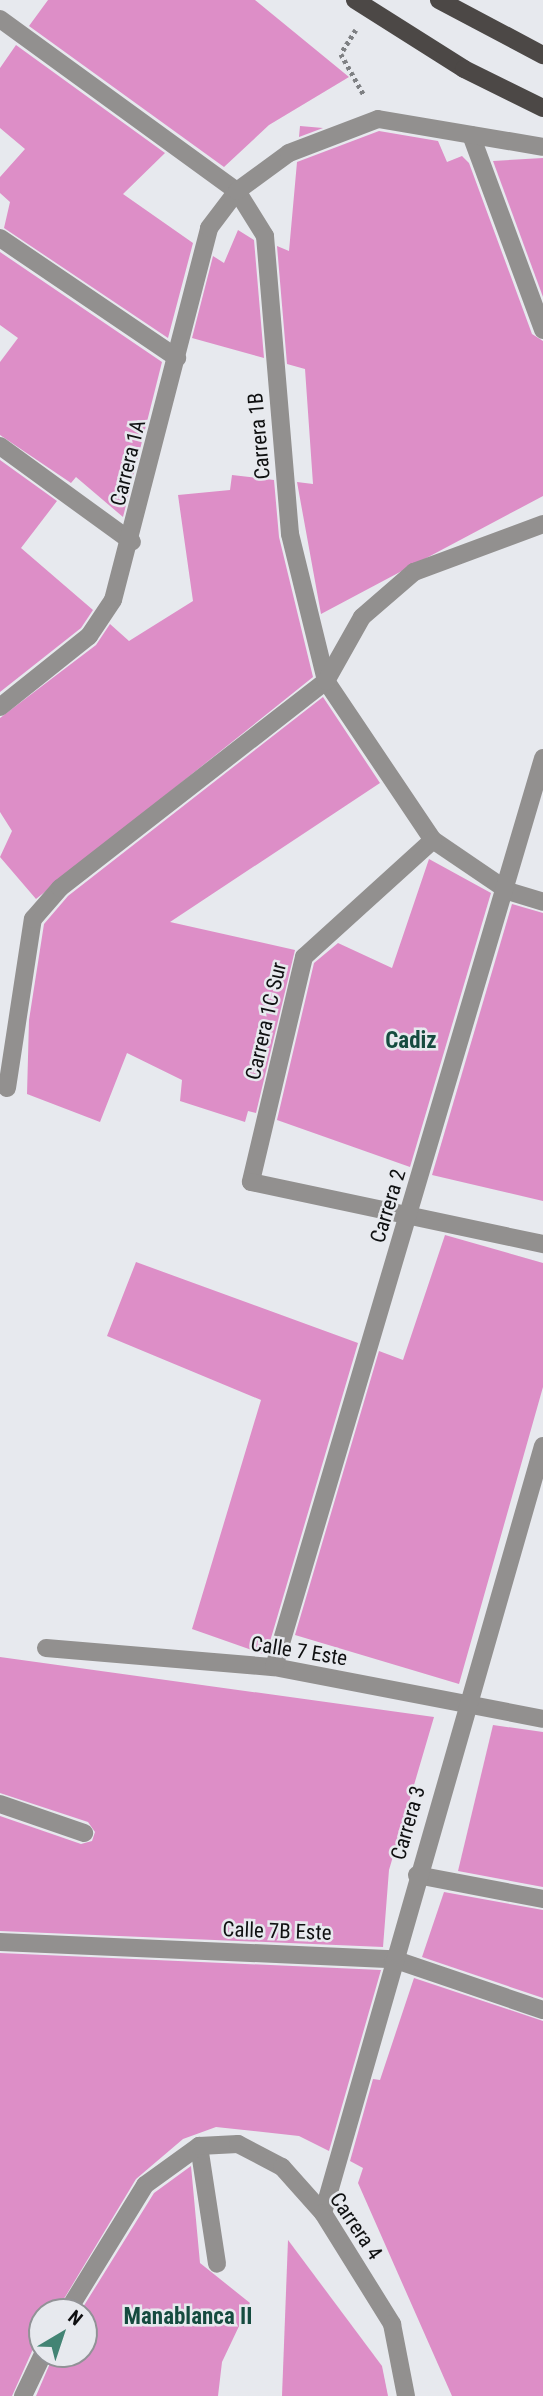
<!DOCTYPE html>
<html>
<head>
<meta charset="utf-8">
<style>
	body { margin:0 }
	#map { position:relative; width:543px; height:2396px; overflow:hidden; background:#e7e9ee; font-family:"Roboto Condensed",sans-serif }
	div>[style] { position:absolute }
	.building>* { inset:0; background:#dd8ec7 }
	.path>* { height:4.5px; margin-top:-2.25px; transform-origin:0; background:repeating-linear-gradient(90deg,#7e8083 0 3.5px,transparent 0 7px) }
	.minor>* { height:18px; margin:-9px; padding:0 9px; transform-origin:9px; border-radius:9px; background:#92908f }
	.major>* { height:18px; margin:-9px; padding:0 9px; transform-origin:9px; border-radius:9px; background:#4c4846 }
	span { translate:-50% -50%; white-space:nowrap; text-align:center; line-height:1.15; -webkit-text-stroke:5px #e7e9ee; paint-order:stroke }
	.street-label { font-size:21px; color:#0f1011 }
	.neighbourhood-label { font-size:23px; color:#154b3f; font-weight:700 }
	.north { position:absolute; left:28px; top:2298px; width:70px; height:70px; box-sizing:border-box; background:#e7e9ee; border:2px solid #919296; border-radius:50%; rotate:39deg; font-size:19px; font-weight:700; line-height:28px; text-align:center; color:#0f1011 }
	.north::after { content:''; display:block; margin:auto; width:24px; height:32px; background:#438474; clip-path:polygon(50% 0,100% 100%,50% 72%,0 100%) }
</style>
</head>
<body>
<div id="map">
	<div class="building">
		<div style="clip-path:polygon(48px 0,255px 0,349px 77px,269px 125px,224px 167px,29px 26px)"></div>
		<div style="clip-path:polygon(16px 45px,165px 153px,123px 194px,193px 243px,168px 338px,4px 228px,10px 202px,0 193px,0 177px,25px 149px,0 128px,0 68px)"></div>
		<div style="clip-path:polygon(300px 126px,323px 128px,299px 137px)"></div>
		<div style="clip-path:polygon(379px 131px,438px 141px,447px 162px,462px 156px,469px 163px,532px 334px,543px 341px,543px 496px,321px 614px,297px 482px,313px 484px,305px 369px,287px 364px,277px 246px,289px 251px,297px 162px)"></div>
		<div style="clip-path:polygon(543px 158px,543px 297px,493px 161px)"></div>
		<div style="clip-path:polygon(238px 230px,254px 240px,264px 358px,192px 338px,213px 256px,224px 263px)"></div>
		<div style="clip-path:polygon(0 252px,162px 362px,123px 517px,76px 477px,71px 483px,0 435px,0 362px,18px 338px,0 325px)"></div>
		<div style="clip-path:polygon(0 460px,57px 501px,21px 548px,93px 610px,81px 628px,0 692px)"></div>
		<div style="clip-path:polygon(232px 475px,274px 480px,279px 537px,313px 677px,36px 899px,0 857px,12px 831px,0 812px,0 718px,96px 645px,110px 624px,129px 641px,193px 601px,178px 495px,230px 490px)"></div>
		<div style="clip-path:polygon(323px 697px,380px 783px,170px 922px,295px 950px,256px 1113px,248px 1111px,245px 1122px,180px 1101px,182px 1080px,127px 1053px,100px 1122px,27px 1094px,29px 1020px,44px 924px,68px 896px)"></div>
		<div style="clip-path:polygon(429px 859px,491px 893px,410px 1167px,277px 1120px,314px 963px,338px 943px,392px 968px)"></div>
		<div style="clip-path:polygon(512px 904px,543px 913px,543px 1201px,432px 1175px)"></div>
		<div style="clip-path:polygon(445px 1235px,543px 1263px,543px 1387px,459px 1684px,295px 1635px,379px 1351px,403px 1360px)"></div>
		<div style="clip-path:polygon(136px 1262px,358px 1343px,266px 1655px,192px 1629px,261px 1400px,107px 1336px)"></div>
		<div style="clip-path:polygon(0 1657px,434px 1717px,389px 1870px,383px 1947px,0 1931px,0 1816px,81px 1844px,92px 1841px,95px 1832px,88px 1822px,0 1793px)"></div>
		<div style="clip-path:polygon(493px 1725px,543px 1732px,543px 1887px,458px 1871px)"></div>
		<div style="clip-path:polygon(444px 1892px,543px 1910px,543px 1998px,422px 1957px)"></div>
		<div style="clip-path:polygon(0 1953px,381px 1970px,329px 2151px,299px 2136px,216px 2127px,183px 2139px,136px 2179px,56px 2312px,42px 2312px,42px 2343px,33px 2349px,12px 2396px,0 2396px)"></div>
		<div style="clip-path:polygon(414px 1978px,543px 2021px,543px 2396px,452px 2396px,358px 2183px,363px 2168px,350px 2161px,373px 2079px,380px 2080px)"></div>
		<div style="clip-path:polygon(191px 2166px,200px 2263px,250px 2303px,222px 2362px,218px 2396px,36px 2396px,54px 2354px,84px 2354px,80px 2312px,154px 2193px)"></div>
		<div style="clip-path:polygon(288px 2240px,382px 2366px,388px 2396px,282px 2396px)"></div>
	</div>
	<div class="path">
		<div style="left:356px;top:30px;width:28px;rotate:122deg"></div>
		<div style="left:341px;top:54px;width:47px;rotate:60.7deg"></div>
	</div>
	<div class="minor">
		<div style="left:0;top:19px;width:293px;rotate:36deg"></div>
		<div style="left:237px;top:191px;width:53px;rotate:58.1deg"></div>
		<div style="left:265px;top:236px;width:299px;rotate:85.2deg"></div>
		<div style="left:290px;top:534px;width:151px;rotate:76.2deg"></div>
		<div style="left:326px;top:681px;width:192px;rotate:56.1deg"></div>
		<div style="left:433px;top:840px;width:91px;rotate:34.2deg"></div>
		<div style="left:508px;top:891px;width:37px;rotate:17deg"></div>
		<div style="left:471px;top:135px;width:208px;rotate:69.7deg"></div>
		<div style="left:0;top:238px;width:214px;rotate:34.1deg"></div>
		<div style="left:0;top:446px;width:163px;rotate:36deg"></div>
		<div style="left:0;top:707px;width:114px;rotate:-38.6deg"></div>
		<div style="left:89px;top:636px;width:43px;rotate:-56.3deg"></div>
		<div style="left:113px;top:600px;width:384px;rotate:-75.5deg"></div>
		<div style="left:209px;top:228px;width:46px;rotate:-52.9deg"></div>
		<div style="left:237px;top:191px;width:64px;rotate:-36.2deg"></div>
		<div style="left:289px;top:153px;width:95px;rotate:-20.9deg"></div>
		<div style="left:378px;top:119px;width:167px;rotate:9.6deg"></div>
		<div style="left:433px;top:840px;width:174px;rotate:137.8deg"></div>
		<div style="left:304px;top:957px;width:231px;rotate:103.3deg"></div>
		<div style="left:251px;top:1182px;width:299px;rotate:12deg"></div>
		<div style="left:7px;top:1088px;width:171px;rotate:-81.3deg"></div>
		<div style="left:33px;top:919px;width:41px;rotate:-48.9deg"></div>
		<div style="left:60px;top:888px;width:337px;rotate:-37.9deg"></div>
		<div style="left:326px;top:681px;width:73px;rotate:-60.6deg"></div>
		<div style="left:362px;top:617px;width:69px;rotate:-40.9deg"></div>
		<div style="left:414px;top:572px;width:138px;rotate:-20.4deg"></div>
		<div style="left:46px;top:1648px;width:229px;rotate:4.8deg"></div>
		<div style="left:274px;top:1667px;width:274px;rotate:10.9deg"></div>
		<div style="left:274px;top:1667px;width:948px;rotate:-73.51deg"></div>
		<div style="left:0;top:1804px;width:89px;rotate:19deg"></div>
		<div style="left:417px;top:1875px;width:128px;rotate:10.8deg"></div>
		<div style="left:0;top:1942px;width:393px;rotate:2.5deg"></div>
		<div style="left:393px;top:1959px;width:158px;rotate:18.8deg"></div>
		<div style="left:199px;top:2146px;width:119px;rotate:81.3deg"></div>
		<div style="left:323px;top:2213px;width:798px;rotate:-74deg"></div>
		<div style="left:67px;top:2312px;width:149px;rotate:-58.4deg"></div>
		<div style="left:145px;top:2185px;width:67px;rotate:-35.8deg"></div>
		<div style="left:199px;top:2146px;width:39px;rotate:-3deg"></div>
		<div style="left:238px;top:2144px;width:50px;rotate:27.6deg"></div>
		<div style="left:282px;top:2167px;width:62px;rotate:48.3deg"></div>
		<div style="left:323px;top:2213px;width:131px;rotate:58.1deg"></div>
		<div style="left:392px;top:2324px;width:73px;rotate:79deg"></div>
		<div style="left:23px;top:2396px;width:47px;rotate:-64.5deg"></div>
	</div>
	<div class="major">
		<div style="left:355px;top:0;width:129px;rotate:32.3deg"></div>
		<div style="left:464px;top:69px;width:88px;rotate:26.3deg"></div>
		<div style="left:439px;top:0;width:118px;rotate:27.9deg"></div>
	</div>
	<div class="street-label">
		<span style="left:259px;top:436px;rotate:-95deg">Carrera 1B</span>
		<span style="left:128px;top:463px;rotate:-76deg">Carrera 1A</span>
		<span style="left:266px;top:1021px;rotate:-77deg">Carrera 1C Sur</span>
		<span style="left:388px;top:1206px;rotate:-73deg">Carrera 2</span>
		<span style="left:299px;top:1651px;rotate:9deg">Calle 7 Este</span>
		<span style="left:408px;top:1823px;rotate:-74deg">Carrera 3</span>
		<span style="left:277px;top:1931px;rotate:2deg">Calle 7B Este</span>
		<span style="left:356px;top:2226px;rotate:56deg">Carrera 4</span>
	</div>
	<div class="neighbourhood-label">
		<span style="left:411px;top:1041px">Cadiz</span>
		<span style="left:188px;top:2317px">Manablanca II</span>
	</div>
	<div class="north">N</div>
</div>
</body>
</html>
